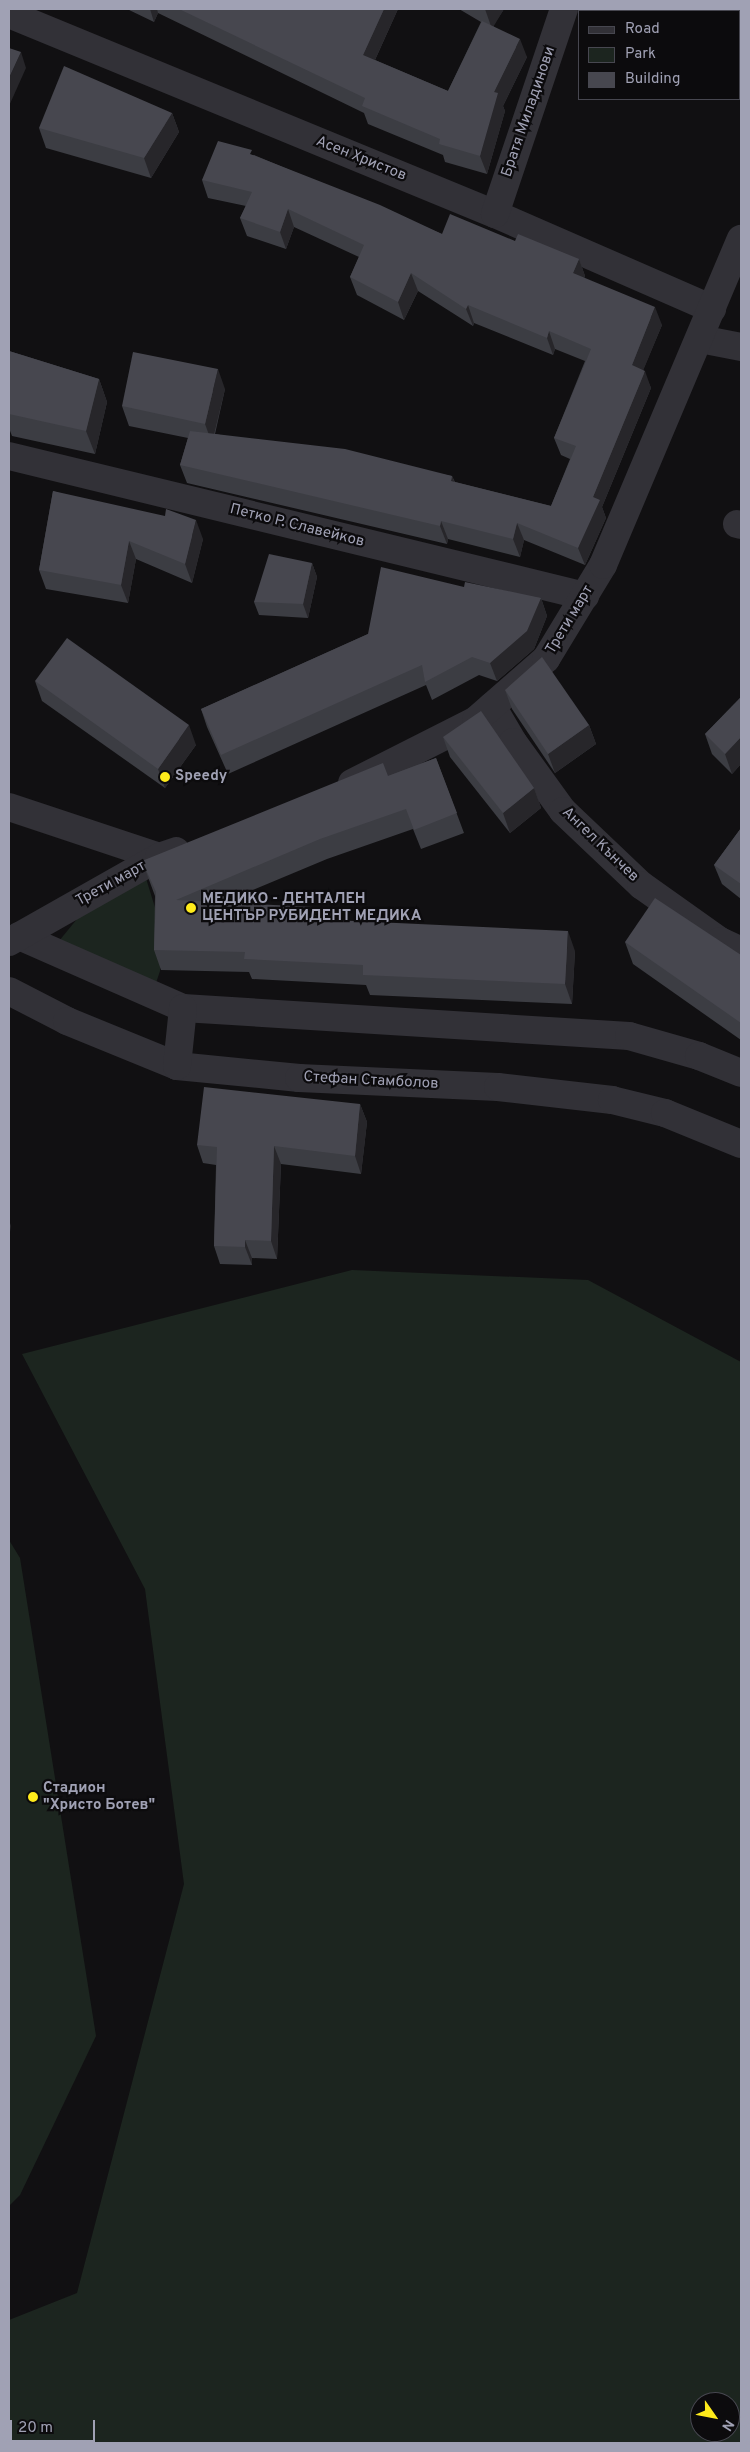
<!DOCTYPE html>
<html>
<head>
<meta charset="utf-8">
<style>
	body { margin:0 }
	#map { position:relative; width:750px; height:2452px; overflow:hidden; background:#111012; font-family:Overpass,sans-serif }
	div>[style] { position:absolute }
	.green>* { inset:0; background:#1c251f }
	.minor>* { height:28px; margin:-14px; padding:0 14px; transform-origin:14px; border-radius:14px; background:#323137 }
	.wall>* { inset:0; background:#3c3d43 }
	.shaded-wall>* { inset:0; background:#27262a }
	.building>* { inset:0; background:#47474f }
	.dots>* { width:14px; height:14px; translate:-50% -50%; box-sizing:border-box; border:2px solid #0c0b0d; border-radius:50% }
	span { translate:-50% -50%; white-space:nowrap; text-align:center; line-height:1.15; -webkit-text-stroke:4.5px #0c0b0d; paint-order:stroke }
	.street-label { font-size:15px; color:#a0a1b4 }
	.poi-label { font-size:15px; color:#a0a1b4; font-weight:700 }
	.left { translate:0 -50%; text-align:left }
	.frame { position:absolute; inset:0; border:10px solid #a0a1b4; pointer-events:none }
	.legend { position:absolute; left:578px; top:10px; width:162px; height:90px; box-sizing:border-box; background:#0c0b0d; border:1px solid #474750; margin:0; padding:6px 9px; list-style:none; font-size:15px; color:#a0a1b4 }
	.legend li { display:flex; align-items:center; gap:10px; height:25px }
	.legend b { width:25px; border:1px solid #474750 }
	.north { position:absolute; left:690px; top:2392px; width:50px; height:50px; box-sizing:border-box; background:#0c0b0d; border:1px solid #474750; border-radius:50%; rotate:123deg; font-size:14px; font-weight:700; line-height:20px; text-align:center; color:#a0a1b4 }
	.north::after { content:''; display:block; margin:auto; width:18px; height:22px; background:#ffeb1b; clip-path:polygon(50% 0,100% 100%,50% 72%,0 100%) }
	.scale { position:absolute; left:10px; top:2420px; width:85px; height:22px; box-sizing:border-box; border:2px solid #a0a1b4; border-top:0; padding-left:6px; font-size:15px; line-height:18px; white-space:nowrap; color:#a0a1b4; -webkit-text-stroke:4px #0c0b0d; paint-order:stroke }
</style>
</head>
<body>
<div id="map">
	<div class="green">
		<div style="clip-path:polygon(145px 875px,161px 927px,160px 971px,156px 983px,59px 941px,86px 908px)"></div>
		<div style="clip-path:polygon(evenodd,352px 1270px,588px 1280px,741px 1362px,741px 2443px,9px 2443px,9px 2320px,77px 2293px,184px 1884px,145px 1589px,22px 1354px,352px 1270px,700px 2402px,730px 2402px,730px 2432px,700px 2432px,700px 2402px)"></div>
		<div style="clip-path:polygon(9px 1540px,20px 1558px,96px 2036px,20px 2195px,9px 2206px)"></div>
	</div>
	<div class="minor">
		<div style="left:9px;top:14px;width:526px;rotate:22.37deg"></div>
		<div style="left:495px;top:214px;width:237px;rotate:23.6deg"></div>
		<div style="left:495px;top:214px;width:216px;rotate:-71.4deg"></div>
		<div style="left:700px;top:339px;width:42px;rotate:11deg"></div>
		<div style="left:9px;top:456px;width:593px;rotate:13.66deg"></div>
		<div style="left:737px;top:524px;width:4px;rotate:14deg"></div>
		<div style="left:492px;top:706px;width:42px;rotate:59.7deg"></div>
		<div style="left:513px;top:742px;width:85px;rotate:54.1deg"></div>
		<div style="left:563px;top:811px;width:108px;rotate:43.5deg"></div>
		<div style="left:641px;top:885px;width:97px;rotate:35.3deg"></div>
		<div style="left:720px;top:941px;width:23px;rotate:25deg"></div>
		<div style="left:352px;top:783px;width:139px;rotate:-26.9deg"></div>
		<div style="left:476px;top:720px;width:93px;rotate:-41.1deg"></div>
		<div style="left:546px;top:659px;width:110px;rotate:-58.8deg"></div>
		<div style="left:603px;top:565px;width:354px;rotate:-67.1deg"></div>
		<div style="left:9px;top:807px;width:158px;rotate:18.4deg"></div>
		<div style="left:19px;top:936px;width:179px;rotate:23.7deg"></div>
		<div style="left:183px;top:1008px;width:447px;rotate:3.6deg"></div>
		<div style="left:629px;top:1036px;width:73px;rotate:15.9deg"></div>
		<div style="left:699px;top:1056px;width:45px;rotate:22deg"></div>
		<div style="left:9px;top:942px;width:172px;rotate:-29.5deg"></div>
		<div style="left:159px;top:857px;width:18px;rotate:-19deg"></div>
		<div style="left:9px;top:991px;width:65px;rotate:27.3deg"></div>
		<div style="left:67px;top:1021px;width:119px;rotate:22.2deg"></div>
		<div style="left:177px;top:1066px;width:123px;rotate:5.6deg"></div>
		<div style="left:299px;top:1078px;width:199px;rotate:2.6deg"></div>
		<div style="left:498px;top:1087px;width:115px;rotate:6.5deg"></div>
		<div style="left:612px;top:1100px;width:55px;rotate:13.8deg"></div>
		<div style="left:665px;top:1113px;width:82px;rotate:22.2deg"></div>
		<div style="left:177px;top:1066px;width:58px;rotate:-84.1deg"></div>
	</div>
	<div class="wall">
		<div style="clip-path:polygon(127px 9px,398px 9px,375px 60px,448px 91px,481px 22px,459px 9px,504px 9px,493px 26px,527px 57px,503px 106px,505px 111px,487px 174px,445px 162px,443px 155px,368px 124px,364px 113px,158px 13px,154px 22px)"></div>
		<div style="clip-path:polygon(172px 113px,179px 132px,151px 178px,46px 148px,39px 128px)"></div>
		<div style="clip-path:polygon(254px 155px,442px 234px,515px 241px,579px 259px,585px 276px,584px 278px,662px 325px,643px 370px,651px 388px,602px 507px,606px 518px,585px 565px,524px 540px,520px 557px,448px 539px,447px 544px,187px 483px,180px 465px,188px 438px,129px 426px,122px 406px,225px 389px,215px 434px,452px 476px,455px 482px,551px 506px,570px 459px,561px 455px,554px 438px,585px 361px,555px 349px,553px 355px,474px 323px,473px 326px,418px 291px,404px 320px,357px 295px,350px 277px,359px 257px,294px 227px,286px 249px,247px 236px,240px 218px,246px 206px,208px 198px,202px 180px)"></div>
		<div style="clip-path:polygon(9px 351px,99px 379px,107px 402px,95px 454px,12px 436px,9px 428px)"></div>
		<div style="clip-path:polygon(53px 491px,203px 539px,192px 583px,136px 559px,128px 603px,46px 589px,39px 570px)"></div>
		<div style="clip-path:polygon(312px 563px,317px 577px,308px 618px,259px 615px,254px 602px)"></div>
		<div style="clip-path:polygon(464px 587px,541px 598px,547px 616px,534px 649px,497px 681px,479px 675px,432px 700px,426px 685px,228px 774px,207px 727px,201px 709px,368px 634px)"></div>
		<div style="clip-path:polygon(35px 681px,196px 745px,165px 788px,42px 701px)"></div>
		<div style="clip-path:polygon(505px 690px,589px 725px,596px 744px,555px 773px,512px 709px)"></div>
		<div style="clip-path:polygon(741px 697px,741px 764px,732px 774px,712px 754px,705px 734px)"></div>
		<div style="clip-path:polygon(443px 737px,534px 788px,541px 808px,510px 833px,450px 757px)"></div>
		<div style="clip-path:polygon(436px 758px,464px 833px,421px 849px,413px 829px,327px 859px,224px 902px,337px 920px,575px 951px,572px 1004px,370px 995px,366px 985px,252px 979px,249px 972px,161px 970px,154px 950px,155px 896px,142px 861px,388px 776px)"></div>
		<div style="clip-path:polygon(741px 828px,741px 899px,722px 884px,714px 865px)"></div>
		<div style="clip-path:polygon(625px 942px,741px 955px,741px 1040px,633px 964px)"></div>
		<div style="clip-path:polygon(360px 1104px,367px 1122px,361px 1174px,281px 1164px,277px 1259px,252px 1258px,252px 1265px,220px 1264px,214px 1246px,216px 1165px,203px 1163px,197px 1145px)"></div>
	</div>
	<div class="shaded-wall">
		<div style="clip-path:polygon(150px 9px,157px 9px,158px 13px,154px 22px)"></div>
		<div style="clip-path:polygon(384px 9px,398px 9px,369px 73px,363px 55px)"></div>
		<div style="clip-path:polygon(485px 9px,504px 9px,492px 29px)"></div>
		<div style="clip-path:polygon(520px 39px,527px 57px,503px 106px,505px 111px,487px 174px,480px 156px,494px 92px)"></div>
		<div style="clip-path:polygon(21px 52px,26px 68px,9px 106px,9px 78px)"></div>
		<div style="clip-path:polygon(172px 113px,179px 132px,151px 178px,144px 158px)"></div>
		<div style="clip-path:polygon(288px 209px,294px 227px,286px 249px,280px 232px)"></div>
		<div style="clip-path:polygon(579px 259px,585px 276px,579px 291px,573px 273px)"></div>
		<div style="clip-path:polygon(411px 273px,418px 291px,404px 320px,398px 302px)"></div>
		<div style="clip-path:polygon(468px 305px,474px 323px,473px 326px,466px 309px)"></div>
		<div style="clip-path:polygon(655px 307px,662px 325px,638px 383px,632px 365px)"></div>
		<div style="clip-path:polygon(549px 331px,555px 349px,553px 355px,547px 338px)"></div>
		<div style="clip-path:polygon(218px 369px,225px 389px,212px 443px,205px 424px)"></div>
		<div style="clip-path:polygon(645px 371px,651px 388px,602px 507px,606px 518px,585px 565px,578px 548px,593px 497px)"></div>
		<div style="clip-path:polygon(99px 379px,107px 402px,95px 454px,86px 431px)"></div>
		<div style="clip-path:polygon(452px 476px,459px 493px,451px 481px)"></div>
		<div style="clip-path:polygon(196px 520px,203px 539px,192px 583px,185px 564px)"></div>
		<div style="clip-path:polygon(441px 521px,448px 539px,447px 544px,440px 526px)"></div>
		<div style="clip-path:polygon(517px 523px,524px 540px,520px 557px,513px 539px)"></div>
		<div style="clip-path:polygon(129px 541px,136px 559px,128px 603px,121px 585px)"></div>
		<div style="clip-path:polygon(312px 563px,317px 577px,308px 618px,303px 604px)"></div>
		<div style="clip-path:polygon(541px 598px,547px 616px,534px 649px,497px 681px,490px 663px)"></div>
		<div style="clip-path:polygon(189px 725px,196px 745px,165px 788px,158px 769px)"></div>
		<div style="clip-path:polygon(589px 725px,596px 744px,555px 773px,548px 754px)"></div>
		<div style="clip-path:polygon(741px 737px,741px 764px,732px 774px,725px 754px)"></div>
		<div style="clip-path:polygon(534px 788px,541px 808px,510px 833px,503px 813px)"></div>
		<div style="clip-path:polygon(333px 908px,340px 927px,332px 920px)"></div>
		<div style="clip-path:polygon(568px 931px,575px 951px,572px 1004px,565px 984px)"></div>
		<div style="clip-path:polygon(360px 1104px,367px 1122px,361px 1174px,355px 1156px)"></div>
		<div style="clip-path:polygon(274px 1146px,281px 1164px,277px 1259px,271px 1241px)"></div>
		<div style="clip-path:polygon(9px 1220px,11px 1226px,9px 1238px)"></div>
		<div style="clip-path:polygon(245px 1240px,252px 1258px,252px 1265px,245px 1247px)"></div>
	</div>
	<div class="building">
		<div style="clip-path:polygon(179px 9px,384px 9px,363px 55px,448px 91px,482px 21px,520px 39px,494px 92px,498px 93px,480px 156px,439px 144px,440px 139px,362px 106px,365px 98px)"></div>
		<div style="clip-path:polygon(9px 48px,21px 52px,9px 78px)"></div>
		<div style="clip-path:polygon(64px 66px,172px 113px,144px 158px,39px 128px)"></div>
		<div style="clip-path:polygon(218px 141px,252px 150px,250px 154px,380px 205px,442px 234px,450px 214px,515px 241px,518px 234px,579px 259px,573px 273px,655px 307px,632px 365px,645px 371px,593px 497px,600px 500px,578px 548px,517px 523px,513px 539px,441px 521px,440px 526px,180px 465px,190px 431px,345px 449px,452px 476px,451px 481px,551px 506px,576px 446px,554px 438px,591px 349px,549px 331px,547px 338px,468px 305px,466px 309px,411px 273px,398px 302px,350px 277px,364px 245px,288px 209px,280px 232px,240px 218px,252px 192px,202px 180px)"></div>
		<div style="clip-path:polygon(9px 351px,99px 379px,86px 431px,9px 414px)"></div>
		<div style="clip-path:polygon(133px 352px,218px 369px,205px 424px,122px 406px)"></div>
		<div style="clip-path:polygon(53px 491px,165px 516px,166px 509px,196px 520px,185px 564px,129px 541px,121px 585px,39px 570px)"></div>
		<div style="clip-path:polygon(269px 554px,312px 563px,303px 604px,254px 602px)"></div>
		<div style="clip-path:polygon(381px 567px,464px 587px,465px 582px,541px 598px,527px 631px,490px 663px,472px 657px,425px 682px,422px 665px,221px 755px,201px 709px,368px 634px)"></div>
		<div style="clip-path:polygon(67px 638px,189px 725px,158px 769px,35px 681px)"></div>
		<div style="clip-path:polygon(542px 657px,589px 725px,548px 754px,505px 690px)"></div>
		<div style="clip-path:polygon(741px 697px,741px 737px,725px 754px,705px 734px)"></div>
		<div style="clip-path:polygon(481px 711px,534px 788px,503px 813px,443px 737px)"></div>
		<div style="clip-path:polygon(436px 758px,457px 813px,414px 830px,406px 809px,320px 839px,176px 900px,333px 908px,332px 920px,568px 931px,565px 984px,363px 975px,363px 965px,244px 959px,245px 952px,154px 950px,156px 892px,142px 861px,383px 763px,388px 776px)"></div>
		<div style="clip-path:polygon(741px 828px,741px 884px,714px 865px)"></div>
		<div style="clip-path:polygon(655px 898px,741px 955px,741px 1023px,625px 942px)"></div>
		<div style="clip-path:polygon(204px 1087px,360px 1104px,355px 1156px,274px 1146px,271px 1241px,245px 1240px,245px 1247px,214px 1246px,217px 1147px,197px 1145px)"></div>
	</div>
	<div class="dots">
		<div style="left:165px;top:777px;background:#ffeb1b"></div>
		<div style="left:191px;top:908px;background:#ffeb1b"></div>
		<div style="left:33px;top:1797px;background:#ffeb1b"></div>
	</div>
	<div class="street-label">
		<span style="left:529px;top:112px;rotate:-71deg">Братя Миладинови</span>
		<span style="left:361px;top:159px;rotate:22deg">Асен Христов</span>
		<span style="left:297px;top:526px;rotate:14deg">Петко Р. Славейков</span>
		<span style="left:570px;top:620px;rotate:-59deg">Трети март</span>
		<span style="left:600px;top:845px;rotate:44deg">Ангел Кънчев</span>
		<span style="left:111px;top:884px;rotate:-29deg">Трети март</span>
		<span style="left:371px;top:1081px;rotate:3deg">Стефан Стамболов</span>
	</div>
	<div class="poi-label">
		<span class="left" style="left:175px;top:777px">Speedy</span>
		<span class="left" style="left:202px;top:908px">МЕДИКО - ДЕНТАЛЕН<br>ЦЕНТЪР РУБИДЕНТ МЕДИКА</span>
		<span class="left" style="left:43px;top:1797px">Стадион<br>"Христо Ботев"</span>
	</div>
	<div class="frame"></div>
	<ul class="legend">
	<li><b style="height:6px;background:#323137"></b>Road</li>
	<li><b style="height:14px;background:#1c251f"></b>Park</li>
	<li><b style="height:14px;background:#47474f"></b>Building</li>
	</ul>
	<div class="north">N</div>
	<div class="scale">20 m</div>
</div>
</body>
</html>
